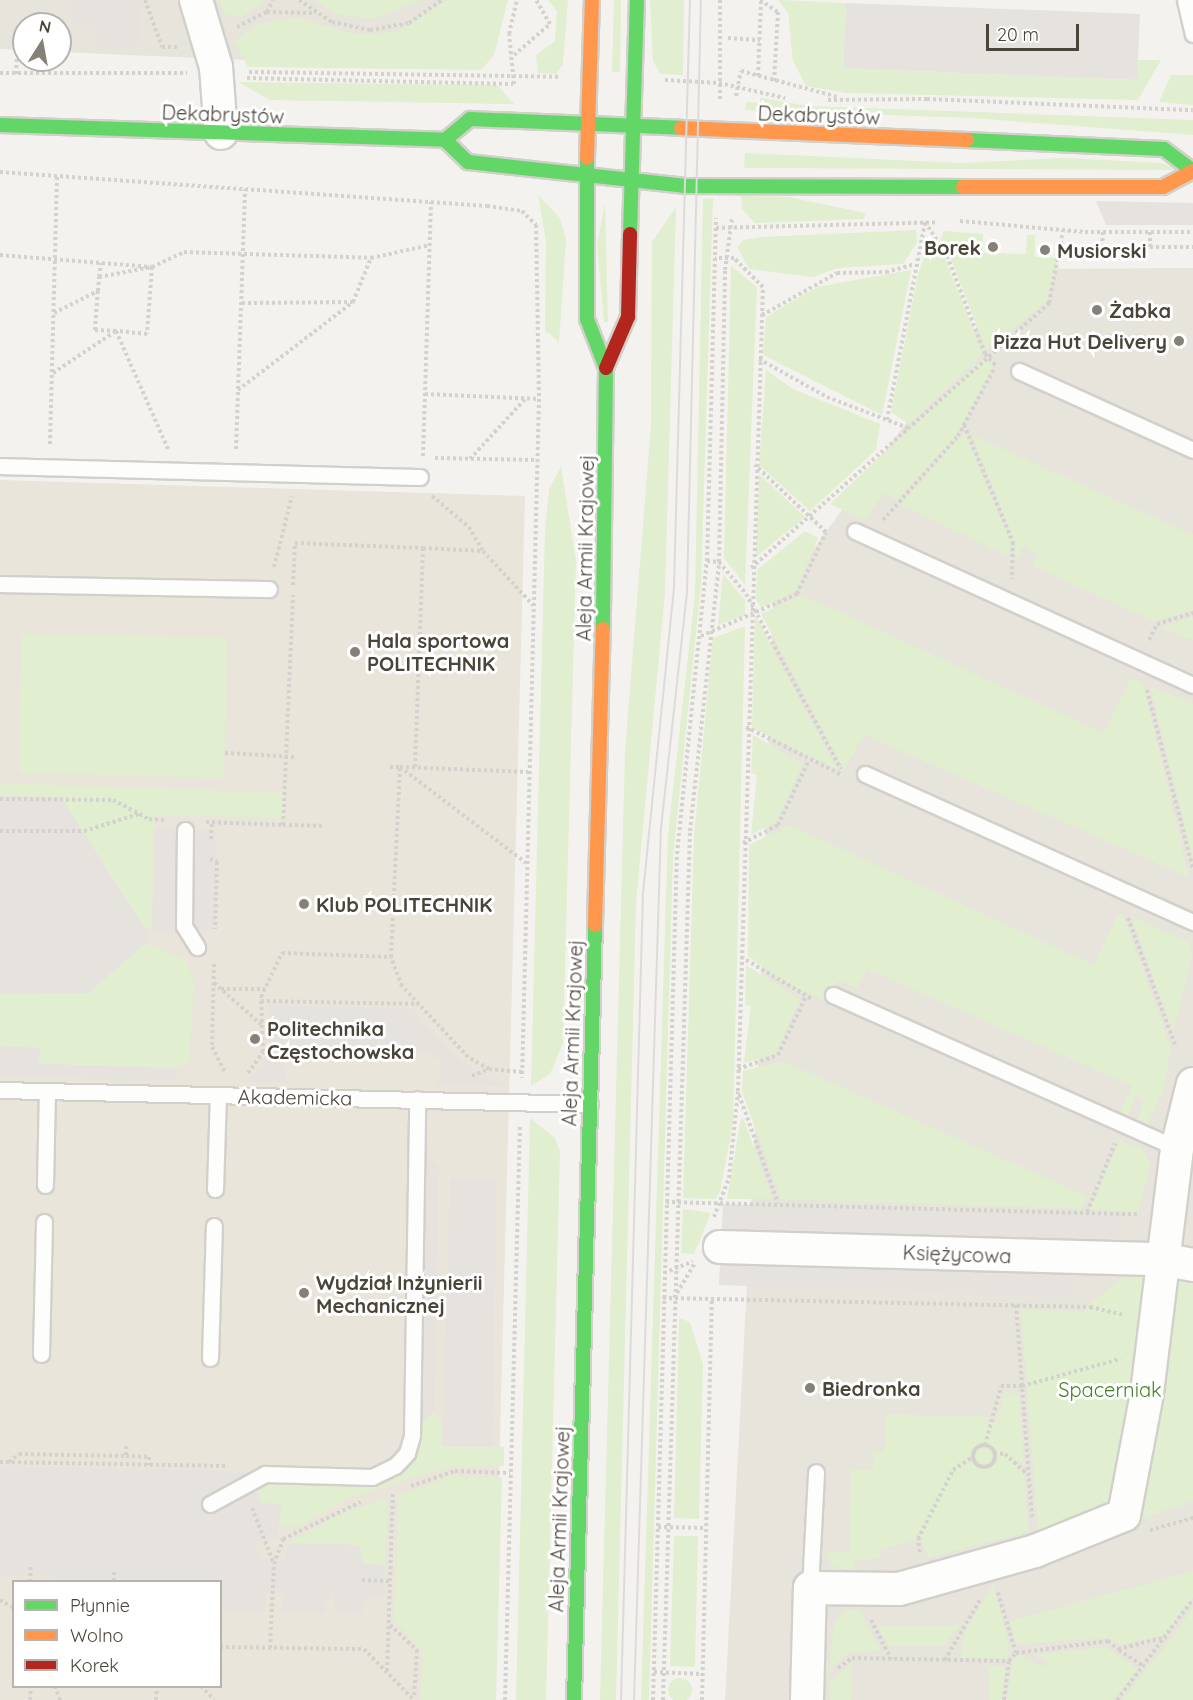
<!DOCTYPE html>
<html>
<head>
<meta charset="utf-8">
<style>
	body { margin:0 }
	#map { position:relative; width:1193px; height:1700px; overflow:hidden; background:#f4f2ee; font-family:Quicksand,sans-serif }
	div>[style] { position:absolute }
	.residential>* { inset:0; background:#e7e4dc }
	.education>* { inset:0; background:#eae5da }
	.green>* { inset:0; background:#e1eecf }
	.round { border-radius:50% }
	.parking>* { inset:0; background:#e6e3df }
	.path>* { height:4px; margin-top:-2px; transform-origin:0; background:repeating-linear-gradient(90deg,#d3d2cc 0 3px,transparent 0 6px) }
	.path>.ring { margin:-2px; padding:0; box-sizing:content-box; background:none; border:4px solid #d3d2cc; border-radius:50% }
	.roads { filter:drop-shadow(2px 0 #d2d0cb) drop-shadow(-2px 0 #d2d0cb) drop-shadow(0 2px #d2d0cb) drop-shadow(0 -2px #d2d0cb) }
	.lane>* { height:15px; margin:-7.5px; padding:0 7.5px; transform-origin:7.5px; border-radius:7.5px; background:#fdfdfc }
	.street>* { height:32px; margin:-16px; padding:0 16px; transform-origin:16px; border-radius:16px; background:#fdfdfc }
	.fast>* { height:14px; margin:-7px; padding:0 7px; transform-origin:7px; border-radius:7px; background:#63d668 }
	.slow>* { height:14px; margin:-7px; padding:0 7px; transform-origin:7px; border-radius:7px; background:#ff974d }
	.jam>* { height:14px; margin:-7px; padding:0 7px; transform-origin:7px; border-radius:7px; background:#b3261e }
	.tram>* { height:1.5px; margin:-0.75px; padding:0 0.75px; transform-origin:0.75px; border-radius:0.75px; background:#dbdbda }
	.dots>* { width:16px; height:16px; translate:-50% -50%; box-sizing:border-box; border:3px solid #fff; border-radius:50% }
	span { translate:-50% -50%; white-space:nowrap; text-align:center; line-height:1.15; -webkit-text-stroke:6px #fff; paint-order:stroke }
	.street-label { font-size:20px; color:#4b4439 }
	.poi-label { font-size:20px; color:#4b4439; font-weight:700 }
	.right { translate:-100% -50%; text-align:right }
	.left { translate:0 -50%; text-align:left }
	.park-label { font-size:20px; color:#4a7f2a }
	.legend { position:absolute; left:12px; top:1580px; width:210px; height:108px; box-sizing:border-box; background:#fff; border:2px solid #b7b4b0; margin:0; padding:8px 10px; list-style:none; font-size:18px; color:#4b4439 }
	.legend li { display:flex; align-items:center; gap:12px; height:30px }
	.legend b { width:30px; border:2px solid #b7b4b0 }
	.north { position:absolute; left:12px; top:12px; width:60px; height:60px; box-sizing:border-box; background:#fff; border:2px solid #b7b4b0; border-radius:50%; rotate:11deg; font-size:16px; font-weight:700; line-height:24px; text-align:center; color:#4b4439 }
	.north::after { content:''; display:block; margin:auto; width:21px; height:27px; background:#868178; clip-path:polygon(50% 0,100% 100%,50% 72%,0 100%) }
	.scale { position:absolute; left:986px; top:24px; width:93px; height:27px; box-sizing:border-box; border:3px solid #4b4439; border-top:0; padding-left:8px; font-size:18px; line-height:21px; white-space:nowrap; color:#4b4439; -webkit-text-stroke:4px #fff; paint-order:stroke }
</style>
</head>
<body>
<div id="map">
	<div class="residential">
		<div style="clip-path:polygon(0 0,485px 0,481px 70px,60px 52px,60px 24px,24px 24px,24px 50px,0 49px)"></div>
		<div style="clip-path:polygon(1193px 268px,1193px 1700px,725px 1700px,757px 1095px,773px 604px,1019px 269px)"></div>
	</div>
	<div class="education">
		<div style="clip-path:polygon(evenodd,0 480px,525px 496px,493px 1700px,0 1700px,0 480px,14px 1582px,220px 1582px,220px 1686px,14px 1686px,14px 1582px)"></div>
	</div>
	<div class="green">
		<div style="clip-path:polygon(219px 0,265px 0,243px 16px,225px 15px)"></div>
		<div style="clip-path:polygon(315px 0,421px 0,373px 19px,336px 14px)"></div>
		<div style="clip-path:polygon(447px 0,508px 0,494px 55px,481px 70px,248px 67px,234px 41px,259px 24px,296px 17px,354px 34px,396px 32px)"></div>
		<div style="clip-path:polygon(548px 0,568px 0,563px 64px,556px 74px,538px 73px,536px 55px,555px 41px,557px 11px)"></div>
		<div style="clip-path:polygon(614px 0,621px 0,620px 72px,612px 72px)"></div>
		<div style="clip-path:polygon(650px 0,684px 0,683px 75px,660px 74px,653px 61px)"></div>
		<div style="clip-path:polygon(778px 0,846px 3px,843px 68px,1137px 80px,1138px 60px,1161px 60px,1138px 100px,846px 93px,806px 86px,793px 61px,788px 13px)"></div>
		<div style="clip-path:polygon(1171px 75px,1193px 75px,1193px 105px,1159px 102px)"></div>
		<div style="clip-path:polygon(238px 82px,497px 85px,514px 104px,270px 100px)"></div>
		<div style="clip-path:polygon(760px 98px,809px 106px,1193px 120px,1193px 135px,971px 118px,745px 110px,746px 102px,760px 103px)"></div>
		<div style="clip-path:polygon(745px 153px,961px 163px,1063px 158px,1162px 163px,1179px 170px,744px 168px)"></div>
		<div style="clip-path:polygon(538px 195px,560px 218px,566px 240px,559px 342px,545px 330px,546px 241px)"></div>
		<div style="clip-path:polygon(741px 196px,788px 197px,866px 213px,864px 219px,755px 223px,742px 209px)"></div>
		<div style="clip-path:polygon(713px 198px,701px 584px,673px 857px,649px 1700px,641px 1700px,668px 834px,695px 594px,703px 199px)"></div>
		<div style="clip-path:polygon(605px 203px,608px 322px,604px 322px,597px 245px)"></div>
		<div style="clip-path:polygon(676px 207px,665px 592px,636px 902px,616px 1700px,600px 1700px,625px 751px,651px 425px,652px 242px)"></div>
		<div style="clip-path:polygon(916px 230px,917px 242px,903px 264px,838px 268px,813px 277px,749px 269px,737px 247px,744px 240px,761px 237px)"></div>
		<div style="clip-path:polygon(944px 231px,983px 234px,983px 253px,1026px 254px,1027px 235px,1035px 235px,1035px 257px,1059px 258px,1047px 301px,986px 350px,949px 254px,939px 244px)"></div>
		<div style="clip-path:polygon(930px 243px,945px 258px,983px 354px,909px 424px,891px 412px,918px 274px)"></div>
		<div style="clip-path:polygon(731px 266px,757px 287px,745px 585px,724px 558px)"></div>
		<div style="clip-path:polygon(911px 270px,882px 415px,763px 355px,766px 317px,817px 287px)"></div>
		<div style="clip-path:polygon(985px 357px,993px 366px,956px 437px,897px 500px,883px 493px,865px 520px,830px 504px)"></div>
		<div style="clip-path:polygon(766px 370px,793px 389px,880px 424px,876px 450px,810px 511px,759px 465px)"></div>
		<div style="clip-path:polygon(961px 435px,966px 435px,1011px 544px,1008px 556px,900px 505px)"></div>
		<div style="clip-path:polygon(972px 435px,1193px 535px,1193px 610px,1153px 621px,1032px 566px,1038px 554px,1024px 546px,1016px 560px,1014px 541px)"></div>
		<div style="clip-path:polygon(561px 467px,576px 560px,563px 1043px,550px 1074px,531px 1086px,545px 530px,549px 489px)"></div>
		<div style="clip-path:polygon(759px 474px,805px 517px,756px 557px)"></div>
		<div style="clip-path:polygon(805px 531px,818px 538px,796px 591px,761px 608px,756px 599px,757px 570px)"></div>
		<div style="clip-path:polygon(723px 574px,745px 600px,745px 615px,718px 625px)"></div>
		<div style="clip-path:polygon(802px 595px,1104px 733px,1130px 678px,1143px 683px,1189px 877px,864px 735px,844px 770px,761px 614px)"></div>
		<div style="clip-path:polygon(755px 616px,759px 622px,837px 769px,752px 728px)"></div>
		<div style="clip-path:polygon(1193px 617px,1193px 640px,1161px 627px)"></div>
		<div style="clip-path:polygon(745px 626px,733px 1123px,720px 1192px,715px 1199px,683px 1198px,694px 835px,713px 638px)"></div>
		<div style="clip-path:polygon(22px 634px,227px 638px,224px 778px,19px 773px)"></div>
		<div style="clip-path:polygon(1150px 686px,1193px 704px,1193px 860px)"></div>
		<div style="clip-path:polygon(753px 735px,803px 764px,776px 822px,751px 835px,757px 775px,751px 773px)"></div>
		<div style="clip-path:polygon(0 783px,285px 793px,284px 818px,153px 815px,152px 928px,144px 928px,61px 797px,0 796px)"></div>
		<div style="clip-path:polygon(789px 825px,1094px 965px,1119px 913px,1123px 915px,1171px 1048px,1164px 1087px,1147px 1126px,1136px 1121px,1145px 1101px,1136px 1096px,1127px 1117px,1120px 1114px,1132px 1086px,867px 969px,857px 988px,838px 981px,828px 1002px,779px 980px,748px 956px,749px 845px)"></div>
		<div style="clip-path:polygon(1131px 916px,1190px 943px,1192px 956px,1173px 1032px)"></div>
		<div style="clip-path:polygon(146px 943px,186px 960px,194px 980px,189px 1062px,175px 1068px,39px 1064px,40px 1048px,0 1046px,0 994px,88px 993px)"></div>
		<div style="clip-path:polygon(746px 965px,800px 999px,775px 1055px,744px 1063px,751px 1006px,745px 1005px)"></div>
		<div style="clip-path:polygon(782px 1061px,1087px 1196px,1081px 1209px,781px 1199px,742px 1092px,743px 1071px)"></div>
		<div style="clip-path:polygon(530px 1118px,555px 1138px,560px 1152px,546px 1700px,516px 1700px)"></div>
		<div style="clip-path:polygon(741px 1118px,744px 1120px,773px 1199px,727px 1199px)"></div>
		<div style="clip-path:polygon(1119px 1141px,1141px 1148px,1150px 1164px,1138px 1213px,1090px 1209px)"></div>
		<div style="clip-path:polygon(683px 1209px,711px 1213px,694px 1254px,681px 1253px)"></div>
		<div style="clip-path:polygon(1136px 1266px,1193px 1277px,1193px 1501px,1040px 1555px,1021px 1310px,1082px 1311px)"></div>
		<div style="clip-path:polygon(679px 1318px,690px 1322px,703px 1364px,699px 1519px,674px 1518px)"></div>
		<div style="clip-path:polygon(1006px 1391px,1019px 1395px,1024px 1464px,1017px 1459px,1025px 1480px,1028px 1532px,928px 1558px,919px 1531px,915px 1539px,880px 1550px,881px 1557px,854px 1562px,855px 1573px,831px 1564px,826px 1552px,849px 1551px,851px 1470px,873px 1470px,873px 1451px,885px 1451px,886px 1414px,989px 1417px,984px 1422px,995px 1423px)"></div>
		<div style="clip-path:polygon(434px 1413px,442px 1421px,442px 1446px,504px 1447px,504px 1466px,451px 1467px,425px 1474px,345px 1500px,297px 1527px,279px 1526px,281px 1505px,262px 1503px,257px 1490px,271px 1484px,375px 1486px,400px 1477px,418px 1453px,422px 1422px)"></div>
		<div style="clip-path:polygon(453px 1476px,502px 1478px,496px 1700px,421px 1700px,423px 1651px,394px 1620px,399px 1495px)"></div>
		<div style="clip-path:polygon(388px 1498px,385px 1566px,362px 1563px,360px 1545px,288px 1543px,342px 1513px)"></div>
		<div style="clip-path:polygon(674px 1536px,698px 1536px,695px 1667px,670px 1666px)"></div>
		<div style="clip-path:polygon(1193px 1571px,1193px 1597px,1165px 1635px,1121px 1645px,1111px 1638px,1016px 1644px,1010px 1621px)"></div>
		<div style="clip-path:polygon(993px 1585px,1009px 1644px,1007px 1659px,960px 1658px,966px 1630px)"></div>
		<div style="clip-path:polygon(1193px 1607px,1193px 1700px,1122px 1700px,1178px 1630px)"></div>
		<div style="clip-path:polygon(858px 1608px,880px 1650px,848px 1653px,829px 1671px,834px 1623px,843px 1612px)"></div>
		<div style="clip-path:polygon(960px 1625px,943px 1646px,889px 1646px,877px 1626px)"></div>
		<div style="clip-path:polygon(1106px 1647px,1138px 1669px,1114px 1700px,1007px 1700px,1013px 1660px,1020px 1655px,1044px 1667px,1048px 1661px,1035px 1655px)"></div>
		<div style="clip-path:polygon(852px 1663px,851px 1700px,830px 1700px,830px 1682px)"></div>
		<div style="clip-path:polygon(989px 1666px,1006px 1667px,1002px 1700px,989px 1700px)"></div>
		<div class="round" style="left:668px;top:1678px;width:24px;height:24px"></div>
	</div>
	<div class="parking">
		<div style="clip-path:polygon(65px 0,140px 0,140px 47px,92px 46px,90px 22px,74px 25px)"></div>
		<div style="clip-path:polygon(846px 3px,1140px 14px,1137px 80px,843px 68px)"></div>
		<div style="clip-path:polygon(1096px 201px,1193px 203px,1193px 225px,1106px 225px)"></div>
		<div style="clip-path:polygon(0 796px,61px 797px,151px 939px,88px 993px,0 994px)"></div>
		<div style="clip-path:polygon(155px 829px,217px 831px,215px 932px,152px 931px)"></div>
		<div style="clip-path:polygon(269px 1004px,411px 1008px,461px 1060px,504px 1086px,433px 1086px,440px 1077px,441px 1060px,417px 1050px,303px 1048px,284px 1060px,286px 1082px,242px 1082px,263px 1068px,269px 1052px)"></div>
		<div style="clip-path:polygon(0 1046px,40px 1048px,39px 1064px,175px 1068px,175px 1082px,0 1076px)"></div>
		<div style="clip-path:polygon(426px 1157px,439px 1167px,434px 1413px,422px 1422px)"></div>
		<div style="clip-path:polygon(450px 1178px,496px 1179px,493px 1447px,442px 1446px)"></div>
		<div style="clip-path:polygon(723px 1204px,1122px 1216px,1122px 1272px,1083px 1270px,1072px 1297px,719px 1285px)"></div>
		<div style="clip-path:polygon(0 1466px,244px 1471px,262px 1503px,281px 1504px,278px 1538px,255px 1542px,262px 1561px,284px 1560px,288px 1543px,360px 1545px,362px 1563px,385px 1566px,384px 1593px,363px 1602px,362px 1613px,336px 1613px,332px 1592px,323px 1612px,281px 1612px,282px 1595px,273px 1590px,266px 1593px,265px 1611px,221px 1611px,220px 1582px,59px 1582px,51px 1576px,0 1575px)"></div>
	</div>
	<div class="path">
		<div style="left:145px;top:0;width:50px;rotate:70.1deg"></div>
		<div style="left:162px;top:47px;width:16px"></div>
		<div style="left:299px;top:0;width:40px;rotate:34deg"></div>
		<div style="left:332px;top:22px;width:39px;rotate:12deg"></div>
		<div style="left:370px;top:30px;width:40px;rotate:-10deg"></div>
		<div style="left:409px;top:23px;width:40px;rotate:-34.9deg"></div>
		<div style="left:720px;top:0;width:99px;rotate:90deg"></div>
		<div style="left:760px;top:0;width:22px;rotate:34deg"></div>
		<div style="left:778px;top:12px;width:69px;rotate:93.3deg"></div>
		<div style="left:267px;top:12px;width:13px;rotate:-63deg"></div>
		<div style="left:237px;top:27px;width:34px;rotate:-27deg"></div>
		<div style="left:267px;top:12px;width:49px;rotate:1.2deg"></div>
		<div style="left:728px;top:38px;width:32px;rotate:4deg"></div>
		<div style="left:514px;top:55px;width:48px;rotate:-40.7deg"></div>
		<div style="left:550px;top:24px;width:28px;rotate:-120deg"></div>
		<div style="left:249px;top:72px;width:310px;rotate:0.9deg"></div>
		<div style="left:0;top:73px;width:187px"></div>
		<div style="left:16px;top:74px;width:22px;rotate:-87deg"></div>
		<div style="left:758px;top:76px;width:74px;rotate:-87.7deg"></div>
		<div style="left:247px;top:78px;width:266px;rotate:1.3deg"></div>
		<div style="left:665px;top:80px;width:54px;rotate:3.2deg"></div>
		<div style="left:719px;top:83px;width:68px;rotate:12.8deg"></div>
		<div style="left:514px;top:84px;width:50px;rotate:-95.7deg"></div>
		<div style="left:509px;top:34px;width:35px;rotate:-77deg"></div>
		<div style="left:736px;top:96px;width:25px;rotate:-79deg"></div>
		<div style="left:741px;top:71px;width:100px;rotate:15deg"></div>
		<div style="left:828px;top:100px;width:99px;rotate:-0.6deg"></div>
		<div style="left:927px;top:99px;width:266px;rotate:2.4deg"></div>
		<div style="left:0;top:172px;width:488px;rotate:4deg"></div>
		<div style="left:487px;top:206px;width:35px;rotate:8deg"></div>
		<div style="left:522px;top:211px;width:20px;rotate:45deg"></div>
		<div style="left:536px;top:225px;width:174px;rotate:89deg"></div>
		<div style="left:539px;top:399px;width:679px;rotate:91.43deg"></div>
		<div style="left:960px;top:221px;width:125px;rotate:5deg"></div>
		<div style="left:1085px;top:232px;width:108px"></div>
		<div style="left:925px;top:222px;width:40px;rotate:57.1deg"></div>
		<div style="left:947px;top:256px;width:105px;rotate:68.8deg"></div>
		<div style="left:985px;top:354px;width:18px;rotate:47deg"></div>
		<div style="left:716px;top:228px;width:222px;rotate:-1.5deg"></div>
		<div style="left:1103px;top:232px;width:15px;rotate:94deg"></div>
		<div style="left:1102px;top:247px;width:91px"></div>
		<div style="left:1150px;top:247px;width:15px;rotate:-90deg"></div>
		<div style="left:0;top:255px;width:152px;rotate:4.5deg"></div>
		<div style="left:152px;top:267px;width:67px;rotate:94.3deg"></div>
		<div style="left:147px;top:334px;width:31px;rotate:-174deg"></div>
		<div style="left:116px;top:331px;width:129px;rotate:66.2deg"></div>
		<div style="left:99px;top:277px;width:14px;rotate:-82deg"></div>
		<div style="left:242px;top:303px;width:110px;rotate:-0.5deg"></div>
		<div style="left:54px;top:313px;width:49px;rotate:-26.6deg"></div>
		<div style="left:98px;top:291px;width:14px;rotate:-86deg"></div>
		<div style="left:99px;top:277px;width:54px;rotate:-10.7deg"></div>
		<div style="left:152px;top:267px;width:35px;rotate:-25deg"></div>
		<div style="left:184px;top:252px;width:187px;rotate:1.8deg"></div>
		<div style="left:762px;top:315px;width:86px;rotate:-29.2deg"></div>
		<div style="left:837px;top:273px;width:49px;rotate:-1.2deg"></div>
		<div style="left:886px;top:272px;width:30px;rotate:-15deg"></div>
		<div style="left:1006px;top:351px;width:17px;rotate:-57deg"></div>
		<div style="left:759px;top:359px;width:78px;rotate:29.2deg"></div>
		<div style="left:827px;top:397px;width:87px;rotate:20.9deg"></div>
		<div style="left:53px;top:373px;width:76px;rotate:-33.7deg"></div>
		<div style="left:116px;top:331px;width:21px;rotate:-177deg"></div>
		<div style="left:95px;top:330px;width:39px;rotate:-86deg"></div>
		<div style="left:238px;top:390px;width:145px;rotate:-37.4deg"></div>
		<div style="left:353px;top:302px;width:48px;rotate:-67.8deg"></div>
		<div style="left:371px;top:258px;width:60px;rotate:-12.4deg"></div>
		<div style="left:425px;top:394px;width:114px;rotate:2.5deg"></div>
		<div style="left:887px;top:420px;width:201px;rotate:-79.1deg"></div>
		<div style="left:964px;top:425px;width:127px;rotate:67.3deg"></div>
		<div style="left:1013px;top:542px;width:37px;rotate:92deg"></div>
		<div style="left:50px;top:444px;width:269px;rotate:-88.5deg"></div>
		<div style="left:236px;top:449px;width:260px;rotate:-88deg"></div>
		<div style="left:423px;top:456px;width:254px;rotate:-88.2deg"></div>
		<div style="left:435px;top:458px;width:102px;rotate:1.1deg"></div>
		<div style="left:470px;top:459px;width:81px;rotate:-47.5deg"></div>
		<div style="left:432px;top:496px;width:48px;rotate:40deg"></div>
		<div style="left:469px;top:527px;width:28px;rotate:60deg"></div>
		<div style="left:883px;top:520px;width:113px;rotate:-48.2deg"></div>
		<div style="left:958px;top:436px;width:78px;rotate:-61.8deg"></div>
		<div style="left:423px;top:548px;width:60px;rotate:2.9deg"></div>
		<div style="left:483px;top:551px;width:74px;rotate:47.2deg"></div>
		<div style="left:707px;top:561px;width:12px;rotate:5deg"></div>
		<div style="left:719px;top:562px;width:42px;rotate:49.8deg"></div>
		<div style="left:746px;top:594px;width:199px;rotate:61.5deg"></div>
		<div style="left:274px;top:567px;width:73px;rotate:-75.8deg"></div>
		<div style="left:751px;top:568px;width:399px;rotate:-41.6deg"></div>
		<div style="left:1049px;top:303px;width:74px;rotate:-79.1deg"></div>
		<div style="left:293px;top:585px;width:42px;rotate:-87.3deg"></div>
		<div style="left:295px;top:543px;width:128px;rotate:2.2deg"></div>
		<div style="left:423px;top:548px;width:219px;rotate:92.1deg"></div>
		<div style="left:701px;top:636px;width:105px;rotate:-23.6deg"></div>
		<div style="left:797px;top:594px;width:68px;rotate:-64.9deg"></div>
		<div style="left:826px;top:532px;width:98px;rotate:-136.7deg"></div>
		<div style="left:1149px;top:640px;width:18px;rotate:-63deg"></div>
		<div style="left:1157px;top:624px;width:38px;rotate:-17deg"></div>
		<div style="left:1147px;top:690px;width:185px;rotate:75.6deg"></div>
		<div style="left:746px;top:727px;width:107px;rotate:26.6deg"></div>
		<div style="left:225px;top:753px;width:71px;rotate:3.2deg"></div>
		<div style="left:390px;top:767px;width:10px"></div>
		<div style="left:400px;top:767px;width:158px;rotate:37.3deg"></div>
		<div style="left:0;top:799px;width:113px;rotate:0.5deg"></div>
		<div style="left:113px;top:800px;width:41px;rotate:27.8deg"></div>
		<div style="left:149px;top:819px;width:16px;rotate:4deg"></div>
		<div style="left:206px;top:822px;width:77px;rotate:2.2deg"></div>
		<div style="left:283px;top:825px;width:230px;rotate:-87.5deg"></div>
		<div style="left:283px;top:825px;width:39px;rotate:1deg"></div>
		<div style="left:0;top:831px;width:84px"></div>
		<div style="left:84px;top:831px;width:58px;rotate:-17.2deg"></div>
		<div style="left:211px;top:839px;width:17px;rotate:-87deg"></div>
		<div style="left:743px;top:843px;width:39px;rotate:-27deg"></div>
		<div style="left:778px;top:825px;width:70px;rotate:-64.5deg"></div>
		<div style="left:210px;top:859px;width:8px;rotate:23deg"></div>
		<div style="left:217px;top:862px;width:67px;rotate:91.7deg"></div>
		<div style="left:1128px;top:918px;width:138px;rotate:69.6deg"></div>
		<div style="left:741px;top:957px;width:82px;rotate:30.6deg"></div>
		<div style="left:214px;top:964px;width:83px;rotate:91.4deg"></div>
		<div style="left:212px;top:1047px;width:28px;rotate:63deg"></div>
		<div style="left:214px;top:983px;width:64px;rotate:41.2deg"></div>
		<div style="left:221px;top:989px;width:44px"></div>
		<div style="left:261px;top:1001px;width:158px;rotate:1.1deg"></div>
		<div style="left:738px;top:1069px;width:42px;rotate:-19.3deg"></div>
		<div style="left:778px;top:1055px;width:65px;rotate:-64.6deg"></div>
		<div style="left:522px;top:1072px;width:33px;rotate:-175deg"></div>
		<div style="left:489px;top:1069px;width:24px;rotate:-150deg"></div>
		<div style="left:468px;top:1057px;width:97px;rotate:-132.9deg"></div>
		<div style="left:402px;top:986px;width:31px;rotate:-111deg"></div>
		<div style="left:391px;top:957px;width:190px;rotate:-87.3deg"></div>
		<div style="left:400px;top:767px;width:128px;rotate:2.2deg"></div>
		<div style="left:248px;top:1073px;width:26px;rotate:-54deg"></div>
		<div style="left:263px;top:1052px;width:55px;rotate:-92.1deg"></div>
		<div style="left:261px;top:997px;width:49px;rotate:-64.5deg"></div>
		<div style="left:282px;top:953px;width:109px;rotate:2.1deg"></div>
		<div style="left:472px;top:1076px;width:18px;rotate:-22deg"></div>
		<div style="left:739px;top:1095px;width:115px;rotate:70.1deg"></div>
		<div style="left:666px;top:1202px;width:471px;rotate:1.5deg"></div>
		<div style="left:1087px;top:1212px;width:74px;rotate:-67.6deg"></div>
		<div style="left:714px;top:1217px;width:42px;rotate:-69deg"></div>
		<div style="left:729px;top:1178px;width:87px;rotate:-84.1deg"></div>
		<div style="left:738px;top:1091px;width:804px;rotate:-88.22deg"></div>
		<div style="left:763px;top:287px;width:41px;rotate:-135deg"></div>
		<div style="left:734px;top:258px;width:19px;rotate:180deg"></div>
		<div style="left:664px;top:1273px;width:31px;rotate:-22deg"></div>
		<div style="left:663px;top:1298px;width:427px;rotate:1.2deg"></div>
		<div style="left:1090px;top:1307px;width:35px;rotate:13deg"></div>
		<div style="left:674px;top:1298px;width:41px;rotate:-59deg"></div>
		<div style="left:1016px;top:1305px;width:216px;rotate:85.7deg"></div>
		<div class="ring" style="left:973px;top:1445px;width:18px;height:18px"></div>
		<div style="left:985px;top:1445px;width:61px;rotate:-74.8deg"></div>
		<div style="left:1001px;top:1386px;width:21px"></div>
		<div style="left:1022px;top:1386px;width:102px;rotate:-15.4deg"></div>
		<div style="left:126px;top:1446px;width:10px;rotate:90deg"></div>
		<div style="left:126px;top:1456px;width:23px;rotate:2deg"></div>
		<div style="left:149px;top:1457px;width:8px;rotate:90deg"></div>
		<div style="left:994px;top:1453px;width:11px;rotate:5deg"></div>
		<div style="left:1005px;top:1454px;width:31px;rotate:42deg"></div>
		<div style="left:0;top:1462px;width:227px;rotate:1deg"></div>
		<div style="left:9px;top:1462px;width:13px;rotate:-39deg"></div>
		<div style="left:19px;top:1454px;width:107px;rotate:1.1deg"></div>
		<div style="left:411px;top:1486px;width:46px;rotate:-18.8deg"></div>
		<div style="left:455px;top:1471px;width:55px;rotate:2.1deg"></div>
		<div style="left:252px;top:1508px;width:60px;rotate:68.6deg"></div>
		<div style="left:658px;top:1527px;width:48px;rotate:1.2deg"></div>
		<div style="left:1150px;top:1530px;width:45px;rotate:-15.6deg"></div>
		<div style="left:920px;top:1552px;width:13px;rotate:-99deg"></div>
		<div style="left:918px;top:1539px;width:77px;rotate:-63.1deg"></div>
		<div style="left:953px;top:1470px;width:24px;rotate:-33deg"></div>
		<div style="left:114px;top:1572px;width:10px;rotate:90deg"></div>
		<div style="left:362px;top:1580px;width:28px;rotate:2deg"></div>
		<div style="left:30px;top:1582px;width:17px;rotate:-87deg"></div>
		<div style="left:0;top:1600px;width:16px;rotate:30deg"></div>
		<div style="left:871px;top:1620px;width:44px;rotate:62.9deg"></div>
		<div style="left:390px;top:1625px;width:37px;rotate:43deg"></div>
		<div style="left:417px;top:1650px;width:48px;rotate:93.6deg"></div>
		<div style="left:220px;top:1647px;width:144px;rotate:0.8deg"></div>
		<div style="left:364px;top:1649px;width:71px;rotate:45.6deg"></div>
		<div style="left:270px;top:1648px;width:84px;rotate:-87.3deg"></div>
		<div style="left:274px;top:1564px;width:27px;rotate:-70deg"></div>
		<div style="left:283px;top:1539px;width:86px;rotate:-25.4deg"></div>
		<div style="left:1119px;top:1650px;width:30px;rotate:33deg"></div>
		<div style="left:1016px;top:1653px;width:93px;rotate:-7.4deg"></div>
		<div style="left:1108px;top:1641px;width:13px;rotate:39deg"></div>
		<div style="left:1118px;top:1649px;width:50px;rotate:-13.8deg"></div>
		<div style="left:945px;top:1660px;width:72px;rotate:-59.9deg"></div>
		<div style="left:838px;top:1668px;width:17px;rotate:-36deg"></div>
		<div style="left:852px;top:1658px;width:157px;rotate:1.1deg"></div>
		<div style="left:1009px;top:1661px;width:11px;rotate:-49deg"></div>
		<div style="left:1016px;top:1653px;width:63px;rotate:-106.7deg"></div>
		<div style="left:387px;top:1671px;width:179px;rotate:-88.1deg"></div>
		<div style="left:654px;top:1672px;width:48px;rotate:2.4deg"></div>
		<div style="left:55px;top:1686px;width:15px;rotate:70deg"></div>
		<div style="left:201px;top:1686px;width:19px;rotate:47deg"></div>
		<div style="left:30px;top:1700px;width:14px;rotate:-86deg"></div>
		<div style="left:156px;top:1700px;width:14px;rotate:-86deg"></div>
		<div style="left:505px;top:1700px;width:575px;rotate:-88.51deg"></div>
		<div style="left:653px;top:1700px;width:846px;rotate:-88.38deg"></div>
		<div style="left:677px;top:854px;width:295px;rotate:-84.2deg"></div>
		<div style="left:707px;top:561px;width:343px;rotate:-88.5deg"></div>
		<div style="left:663px;top:1700px;width:869px;rotate:-88.22deg"></div>
		<div style="left:690px;top:831px;width:271px;rotate:-83.8deg"></div>
		<div style="left:719px;top:562px;width:292px;rotate:-88.8deg"></div>
		<div style="left:725px;top:270px;width:52px;rotate:-82.3deg"></div>
		<div style="left:702px;top:1700px;width:401px;rotate:-88.6deg"></div>
		<div style="left:1004px;top:1700px;width:39px;rotate:-83deg"></div>
		<div style="left:1117px;top:1700px;width:126px;rotate:-53deg"></div>
	</div>
	<div class="roads">
		<div class="lane">
			<div style="left:1185px;top:0;width:35px;rotate:77deg"></div>
			<div style="left:1019px;top:371px;width:191px;rotate:24.4deg"></div>
			<div style="left:0;top:466px;width:420px;rotate:1.5deg"></div>
			<div style="left:855px;top:531px;width:371px;rotate:24.5deg"></div>
			<div style="left:0;top:584px;width:269px;rotate:1.1deg"></div>
			<div style="left:865px;top:774px;width:360px;rotate:24.3deg"></div>
			<div style="left:185px;top:830px;width:96px;rotate:90.6deg"></div>
			<div style="left:184px;top:926px;width:25px;rotate:58deg"></div>
			<div style="left:833px;top:995px;width:376px;rotate:24deg"></div>
			<div style="left:0;top:1090px;width:590px;rotate:1.36deg"></div>
			<div style="left:45px;top:1185px;width:94px;rotate:-88.8deg"></div>
			<div style="left:215px;top:1189px;width:94px;rotate:-88.2deg"></div>
			<div style="left:41px;top:1354px;width:132px;rotate:-88.7deg"></div>
			<div style="left:210px;top:1358px;width:132px;rotate:-88.3deg"></div>
			<div style="left:210px;top:1504px;width:63px;rotate:-28.6deg"></div>
			<div style="left:265px;top:1474px;width:107px;rotate:1.6deg"></div>
			<div style="left:372px;top:1477px;width:25px;rotate:-26deg"></div>
			<div style="left:395px;top:1466px;width:18px;rotate:-47deg"></div>
			<div style="left:407px;top:1453px;width:19px;rotate:-74deg"></div>
			<div style="left:412px;top:1435px;width:336px;rotate:-89.1deg"></div>
			<div style="left:810px;top:1588px;width:116px;rotate:-87deg"></div>
		</div>
		<div class="street">
			<div style="left:196px;top:0;width:70px;rotate:73.4deg"></div>
			<div style="left:216px;top:67px;width:66px;rotate:85.7deg"></div>
			<div style="left:720px;top:1247px;width:440px;rotate:1.6deg"></div>
			<div style="left:1160px;top:1259px;width:34px;rotate:10deg"></div>
			<div style="left:807px;top:1700px;width:112px;rotate:-88.5deg"></div>
			<div style="left:810px;top:1588px;width:89px;rotate:0.6deg"></div>
			<div style="left:899px;top:1589px;width:141px;rotate:-15.6deg"></div>
			<div style="left:1035px;top:1551px;width:96px;rotate:-22deg"></div>
			<div style="left:1124px;top:1515px;width:124px;rotate:-79.3deg"></div>
			<div style="left:1147px;top:1393px;width:247px;rotate:-83deg"></div>
			<div style="left:1177px;top:1148px;width:66px;rotate:-76deg"></div>
		</div>
		<div class="fast">
			<div style="left:0;top:125px;width:445px;rotate:1.9deg"></div>
			<div style="left:445px;top:140px;width:33px;rotate:-40deg"></div>
			<div style="left:470px;top:119px;width:211px;rotate:2.4deg"></div>
			<div style="left:445px;top:140px;width:32px;rotate:44deg"></div>
			<div style="left:468px;top:162px;width:217px;rotate:6.3deg"></div>
			<div style="left:684px;top:186px;width:279px;rotate:0.2deg"></div>
			<div style="left:967px;top:140px;width:197px;rotate:2.6deg"></div>
			<div style="left:1164px;top:149px;width:36px;rotate:37deg"></div>
			<div style="left:587px;top:158px;width:161px;rotate:90deg"></div>
			<div style="left:587px;top:319px;width:53px;rotate:68.8deg"></div>
			<div style="left:606px;top:368px;width:261px;rotate:90.7deg"></div>
			<div style="left:630px;top:234px;width:234px;rotate:-88.3deg"></div>
			<div style="left:574px;top:1700px;width:775px;rotate:-88.45deg"></div>
		</div>
		<div class="slow">
			<div style="left:681px;top:128px;width:286px;rotate:2.4deg"></div>
			<div style="left:587px;top:158px;width:158px;rotate:-88.2deg"></div>
			<div style="left:963px;top:187px;width:200px"></div>
			<div style="left:1163px;top:187px;width:34px;rotate:-28deg"></div>
			<div style="left:595px;top:925px;width:296px;rotate:-88.5deg"></div>
		</div>
		<div class="jam">
			<div style="left:606px;top:368px;width:56px;rotate:-66.7deg"></div>
			<div style="left:628px;top:317px;width:83px;rotate:-88.6deg"></div>
		</div>
	</div>
	<div class="tram">
		<div style="left:621px;top:1700px;width:807px;rotate:-88.44deg"></div>
		<div style="left:643px;top:893px;width:309px;rotate:-84.2deg"></div>
		<div style="left:674px;top:586px;width:586px;rotate:-88.44deg"></div>
		<div style="left:634px;top:1700px;width:872px;rotate:-88.23deg"></div>
		<div style="left:661px;top:828px;width:237px;rotate:-83.7deg"></div>
		<div style="left:687px;top:592px;width:592px;rotate:-88.65deg"></div>
	</div>
	<div class="dots">
		<div style="left:993px;top:247px;background:#868178"></div>
		<div style="left:1045px;top:250px;background:#868178"></div>
		<div style="left:1097px;top:310px;background:#868178"></div>
		<div style="left:1179px;top:341px;background:#868178"></div>
		<div style="left:355px;top:652px;background:#868178"></div>
		<div style="left:304px;top:904px;background:#868178"></div>
		<div style="left:255px;top:1039px;background:#868178"></div>
		<div style="left:304px;top:1293px;background:#868178"></div>
		<div style="left:810px;top:1388px;background:#868178"></div>
	</div>
	<div class="street-label">
		<span style="left:223px;top:114px;rotate:2deg">Dekabrystów</span>
		<span style="left:819px;top:115px;rotate:2deg">Dekabrystów</span>
		<span style="left:585px;top:548px;rotate:-89deg">Aleja Armii Krajowej</span>
		<span style="left:572px;top:1033px;rotate:-88deg">Aleja Armii Krajowej</span>
		<span style="left:295px;top:1097px;rotate:1deg">Akademicka</span>
		<span style="left:957px;top:1254px;rotate:2deg">Księżycowa</span>
		<span style="left:559px;top:1519px;rotate:-88deg">Aleja Armii Krajowej</span>
	</div>
	<div class="poi-label">
		<span class="right" style="left:981px;top:247px">Borek</span>
		<span class="left" style="left:1057px;top:250px">Musiorski</span>
		<span class="left" style="left:1109px;top:310px">Żabka</span>
		<span class="right" style="left:1167px;top:341px">Pizza Hut Delivery</span>
		<span class="left" style="left:367px;top:652px">Hala sportowa<br>POLITECHNIK</span>
		<span class="left" style="left:316px;top:904px">Klub POLITECHNIK</span>
		<span class="left" style="left:267px;top:1040px">Politechnika<br>Częstochowska</span>
		<span class="left" style="left:316px;top:1294px">Wydział Inżynierii<br>Mechanicznej</span>
		<span class="left" style="left:822px;top:1388px">Biedronka</span>
	</div>
	<div class="park-label">
		<span style="left:1110px;top:1389px">Spacerniak</span>
	</div>
	<ul class="legend">
	<li><b style="height:8px;background:#63d668"></b>Płynnie</li>
	<li><b style="height:8px;background:#ff974d"></b>Wolno</li>
	<li><b style="height:8px;background:#b3261e"></b>Korek</li>
	</ul>
	<div class="north">N</div>
	<div class="scale">20 m</div>
</div>
</body>
</html>
